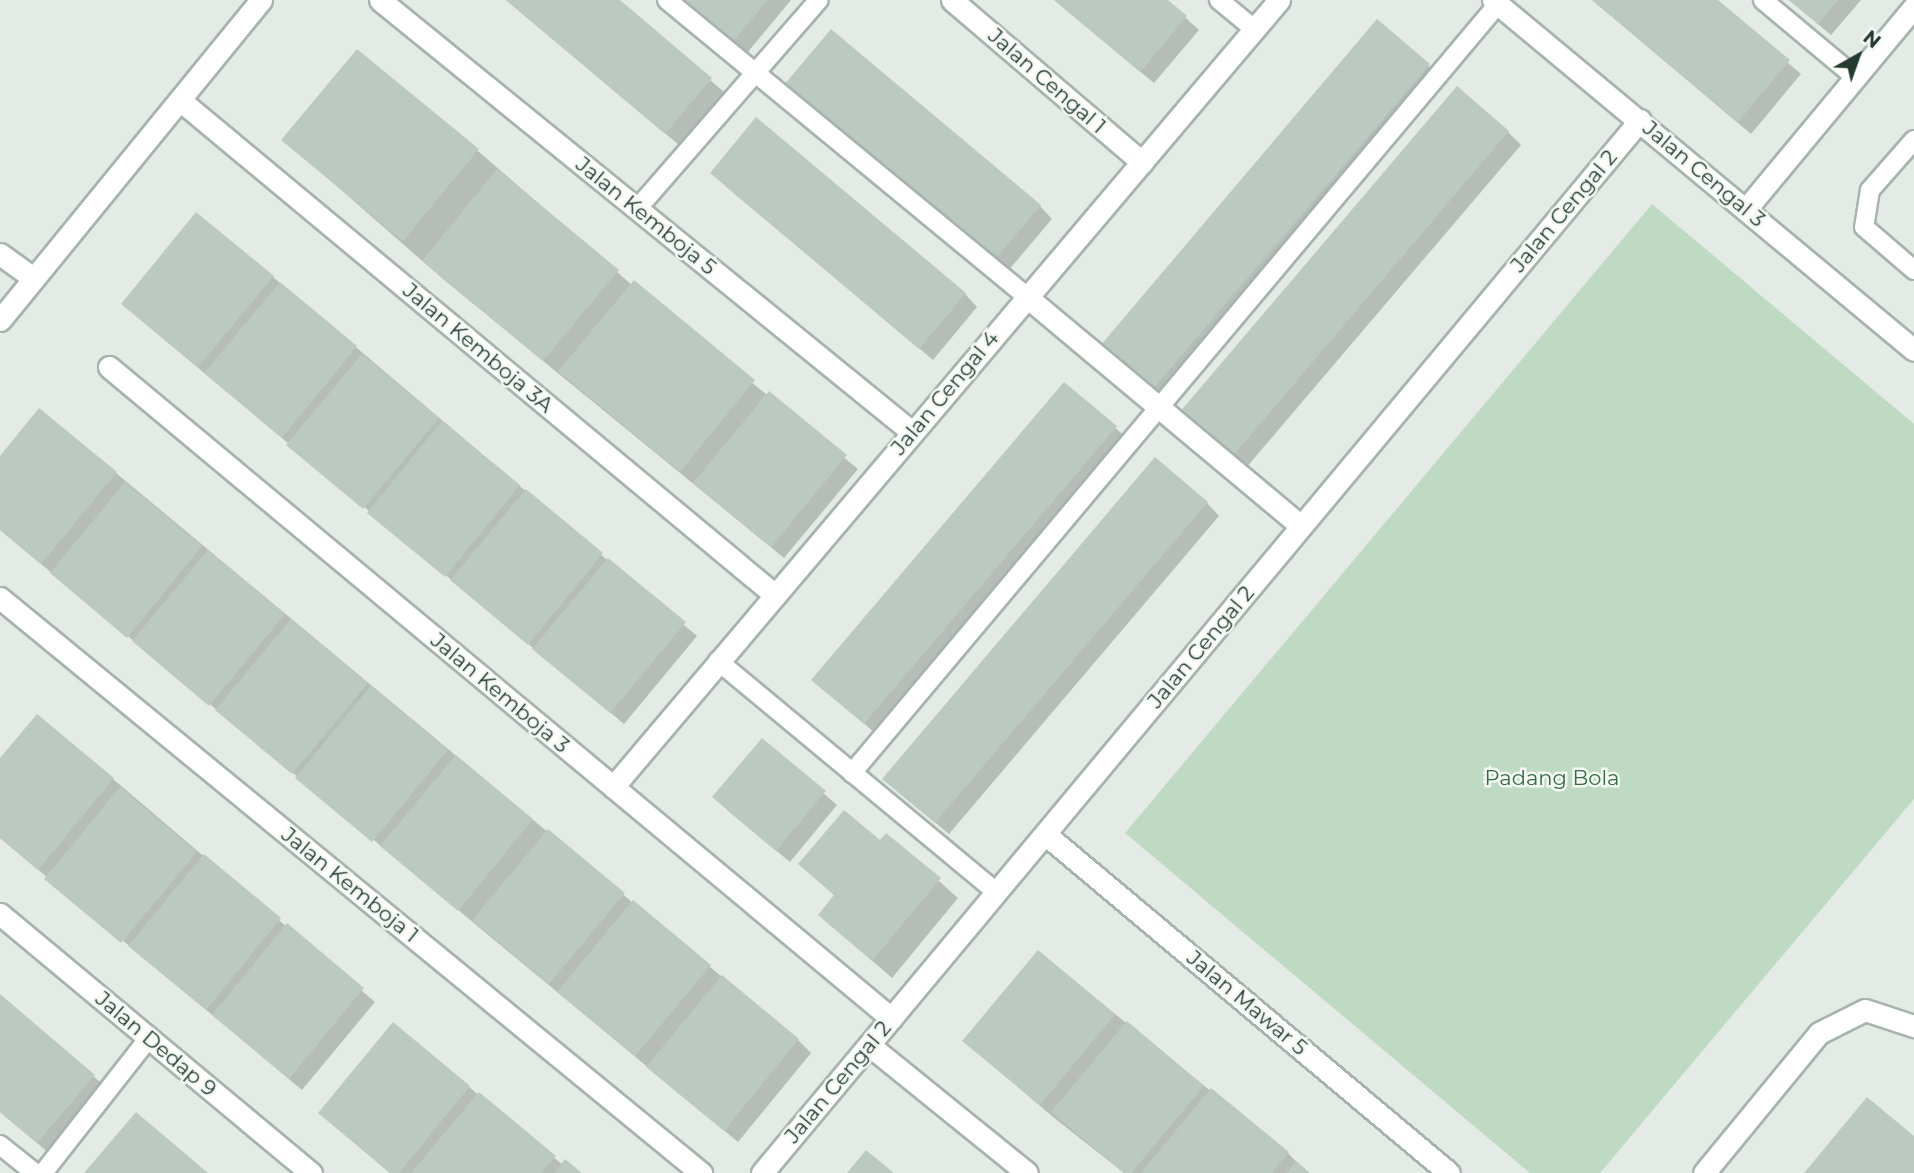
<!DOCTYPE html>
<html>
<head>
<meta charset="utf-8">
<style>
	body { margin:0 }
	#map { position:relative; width:1914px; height:1173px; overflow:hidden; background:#e4ebe7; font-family:Montserrat,sans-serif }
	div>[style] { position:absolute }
	.green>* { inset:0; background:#bfdac2 }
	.shadow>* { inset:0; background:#0003 }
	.building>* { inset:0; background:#bcc9c2 }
	.roads { filter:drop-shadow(2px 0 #a7b3ad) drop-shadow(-2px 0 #a7b3ad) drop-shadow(0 2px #a7b3ad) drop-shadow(0 -2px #a7b3ad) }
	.service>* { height:18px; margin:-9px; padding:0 9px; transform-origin:9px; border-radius:9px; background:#fff }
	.minor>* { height:21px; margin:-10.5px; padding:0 10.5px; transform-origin:10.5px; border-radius:10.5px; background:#fff }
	span { translate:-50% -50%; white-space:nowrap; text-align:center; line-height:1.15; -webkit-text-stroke:5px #f4f8f5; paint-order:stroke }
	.street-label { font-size:21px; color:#253b32 }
	.park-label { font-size:21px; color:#346d42 }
	.north { position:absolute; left:1823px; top:21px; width:70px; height:70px; -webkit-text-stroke:5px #f4f8f5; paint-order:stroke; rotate:40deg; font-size:19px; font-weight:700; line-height:28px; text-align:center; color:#253b32 }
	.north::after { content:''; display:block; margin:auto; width:24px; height:32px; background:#253b32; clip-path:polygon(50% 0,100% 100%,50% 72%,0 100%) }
</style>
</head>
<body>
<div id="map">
	<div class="green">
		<div style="clip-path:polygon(1652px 204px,1914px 424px,1914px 799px,1600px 1173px,1530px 1173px,1125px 833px)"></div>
	</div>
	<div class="shadow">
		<div style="clip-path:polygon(506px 0,617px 0,724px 92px,679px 145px)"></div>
		<div style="clip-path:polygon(684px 0,791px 0,747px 53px)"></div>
		<div style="clip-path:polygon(1054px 0,1166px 0,1199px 30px,1154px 83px)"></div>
		<div style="clip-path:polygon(1592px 0,1715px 0,1801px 74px,1751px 134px)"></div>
		<div style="clip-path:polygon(1789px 0,1861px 0,1831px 35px)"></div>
		<div style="clip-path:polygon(1428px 65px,1441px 78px,1166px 401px,1115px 358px)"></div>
		<div style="clip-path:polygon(799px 98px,1040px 206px,1052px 219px,1007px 272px)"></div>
		<div style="clip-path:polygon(1508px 132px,1521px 145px,1245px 469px,1194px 425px)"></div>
		<div style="clip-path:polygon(284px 140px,478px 151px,632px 285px,858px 469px,784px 558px,443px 279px)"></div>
		<div style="clip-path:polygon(724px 185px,965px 294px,977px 307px,933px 360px)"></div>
		<div style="clip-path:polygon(273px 277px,697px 636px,624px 724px,136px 316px)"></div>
		<div style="clip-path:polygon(1065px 384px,1129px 440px,877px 735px,824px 688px)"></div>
		<div style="clip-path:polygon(0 458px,116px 473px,798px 1040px,811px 1053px,738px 1142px,0 530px)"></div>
		<div style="clip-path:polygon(1207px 503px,1219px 516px,949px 834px,897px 791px)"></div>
		<div style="clip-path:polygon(762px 740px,837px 805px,790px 862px,727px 810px)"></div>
		<div style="clip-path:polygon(0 761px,113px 779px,375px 1002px,302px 1090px,0 838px)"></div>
		<div style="clip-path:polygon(887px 835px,958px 898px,892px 978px,820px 915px,835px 896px,800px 864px,880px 843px)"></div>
		<div style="clip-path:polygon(1038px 952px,1288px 1153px,1307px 1173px,1124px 1173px,1053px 1117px,964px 1041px)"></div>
		<div style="clip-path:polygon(0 996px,107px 1088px,50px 1154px,0 1112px)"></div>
		<div style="clip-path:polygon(469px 1087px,563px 1165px,579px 1173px,390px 1173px,320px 1113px)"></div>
	</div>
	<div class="building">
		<div style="clip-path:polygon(506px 0,620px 0,712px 78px,665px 134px)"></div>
		<div style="clip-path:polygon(684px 0,768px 0,733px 42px)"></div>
		<div style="clip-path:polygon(1054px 0,1168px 0,1187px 16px,1140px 72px)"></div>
		<div style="clip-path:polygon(1592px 0,1718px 0,1790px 60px,1738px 122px)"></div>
		<div style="clip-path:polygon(1789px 0,1838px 0,1818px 24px)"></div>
		<div style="clip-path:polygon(1377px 19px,1430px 64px,1152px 390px,1100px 346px)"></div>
		<div style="clip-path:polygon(831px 29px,1041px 205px,994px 261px,784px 85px)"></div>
		<div style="clip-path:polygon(357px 49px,479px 149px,403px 241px,281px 140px)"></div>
		<div style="clip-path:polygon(1457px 86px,1509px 131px,1232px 457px,1179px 413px)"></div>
		<div style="clip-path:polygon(756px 117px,966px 293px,919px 349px,710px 173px)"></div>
		<div style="clip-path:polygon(497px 169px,619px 270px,543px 361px,422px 261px)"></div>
		<div style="clip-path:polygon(196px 212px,274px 276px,198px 367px,121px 304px)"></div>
		<div style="clip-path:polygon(634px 280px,755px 380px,680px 472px,558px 371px)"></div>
		<div style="clip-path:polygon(280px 282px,357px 346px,282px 438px,204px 373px)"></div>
		<div style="clip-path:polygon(362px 354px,439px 418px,363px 509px,286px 445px)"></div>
		<div style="clip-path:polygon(1064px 382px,1117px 426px,864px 724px,811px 680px)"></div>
		<div style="clip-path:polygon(769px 391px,847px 455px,771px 547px,693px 483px)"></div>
		<div style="clip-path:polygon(39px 408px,117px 472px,41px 564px,0 530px,0 456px)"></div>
		<div style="clip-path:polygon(442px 421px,520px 485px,445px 577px,367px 513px)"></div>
		<div style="clip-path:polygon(1155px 457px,1208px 502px,935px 823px,882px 779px)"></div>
		<div style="clip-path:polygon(125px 482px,202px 546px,127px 638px,50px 573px)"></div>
		<div style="clip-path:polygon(526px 489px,603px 553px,528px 645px,450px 580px)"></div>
		<div style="clip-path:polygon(208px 550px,285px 614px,209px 706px,132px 641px)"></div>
		<div style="clip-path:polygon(608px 558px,686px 622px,610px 713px,532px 649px)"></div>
		<div style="clip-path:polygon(291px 619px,368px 683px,292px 774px,215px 710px)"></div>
		<div style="clip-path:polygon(371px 686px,448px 750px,372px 842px,295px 778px)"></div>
		<div style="clip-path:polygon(37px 714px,114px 778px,38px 870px,0 838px,0 758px)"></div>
		<div style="clip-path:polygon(762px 738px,826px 791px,776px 851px,712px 797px)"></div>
		<div style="clip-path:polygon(456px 755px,533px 819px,458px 911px,380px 846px)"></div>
		<div style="clip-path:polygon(120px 787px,197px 852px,121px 943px,44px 879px)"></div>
		<div style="clip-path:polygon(844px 810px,880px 840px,886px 833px,941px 878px,872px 961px,818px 915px,834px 895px,798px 864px)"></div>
		<div style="clip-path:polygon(548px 829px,625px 893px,549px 984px,472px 920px)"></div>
		<div style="clip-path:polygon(204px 854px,281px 918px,206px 1010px,128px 946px)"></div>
		<div style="clip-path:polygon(633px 900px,711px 965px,635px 1056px,557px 992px)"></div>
		<div style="clip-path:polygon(287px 923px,364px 988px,289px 1079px,212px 1015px)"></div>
		<div style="clip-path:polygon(1038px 950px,1115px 1014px,1040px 1105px,962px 1041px)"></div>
		<div style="clip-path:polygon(722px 975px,799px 1039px,724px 1131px,646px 1067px)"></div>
		<div style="clip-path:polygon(0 994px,95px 1075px,37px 1143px,0 1112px)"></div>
		<div style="clip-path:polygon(1127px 1021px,1204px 1086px,1131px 1173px,1124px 1173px,1051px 1112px)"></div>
		<div style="clip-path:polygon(393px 1022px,470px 1086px,399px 1173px,390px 1173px,318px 1113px)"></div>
		<div style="clip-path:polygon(1211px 1088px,1289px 1152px,1272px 1173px,1141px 1173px)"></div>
		<div style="clip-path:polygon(479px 1092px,556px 1156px,541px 1173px,411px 1173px)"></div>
		<div style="clip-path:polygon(1867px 1097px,1914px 1136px,1914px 1173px,1804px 1173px)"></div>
		<div style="clip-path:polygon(136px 1112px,208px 1173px,84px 1173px)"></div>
		<div style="clip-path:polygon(866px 1150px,894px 1173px,847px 1173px)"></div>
		<div style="clip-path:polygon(565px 1159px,582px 1173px,554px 1173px)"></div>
		<div style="clip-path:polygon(1296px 1161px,1310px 1173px,1286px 1173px)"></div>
	</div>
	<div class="roads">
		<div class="service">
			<div style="left:667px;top:0;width:467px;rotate:39.5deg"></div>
			<div style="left:1219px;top:0;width:45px;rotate:39.6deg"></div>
			<div style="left:1763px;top:0;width:120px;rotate:39.9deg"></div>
			<div style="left:1914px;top:140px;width:67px;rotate:131.3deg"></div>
			<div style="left:1870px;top:190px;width:37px;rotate:99deg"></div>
			<div style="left:1864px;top:227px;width:66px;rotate:40.7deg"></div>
			<div style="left:637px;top:209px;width:277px;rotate:-49deg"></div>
			<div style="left:718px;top:661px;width:361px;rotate:39.7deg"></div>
			<div style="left:852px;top:773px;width:1004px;rotate:-49.97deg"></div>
			<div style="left:0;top:1145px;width:45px;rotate:38.7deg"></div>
			<div style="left:43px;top:1173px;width:172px;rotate:-51.9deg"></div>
		</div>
		<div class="minor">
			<div style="left:380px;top:0;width:685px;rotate:39.08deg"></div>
			<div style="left:952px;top:0;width:250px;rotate:40.5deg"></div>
			<div style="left:1493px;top:0;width:547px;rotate:39.74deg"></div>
			<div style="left:181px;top:101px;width:773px;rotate:39.75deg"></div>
			<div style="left:1746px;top:209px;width:263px;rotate:-50.3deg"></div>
			<div style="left:0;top:254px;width:41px;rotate:36deg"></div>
			<div style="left:1027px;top:297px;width:357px;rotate:39.9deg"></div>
			<div style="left:0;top:320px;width:413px;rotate:-50.8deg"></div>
			<div style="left:109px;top:367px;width:1018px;rotate:39.78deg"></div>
			<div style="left:0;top:598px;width:907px;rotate:39.36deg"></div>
			<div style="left:613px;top:787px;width:1031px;rotate:-49.76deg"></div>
			<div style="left:1045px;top:834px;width:527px;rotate:40deg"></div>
			<div style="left:0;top:914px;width:405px;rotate:39.8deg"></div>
			<div style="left:869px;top:1045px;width:203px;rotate:39deg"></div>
			<div style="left:762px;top:1173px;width:1371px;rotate:-50.18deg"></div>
			<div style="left:1704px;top:1173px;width:181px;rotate:-50.6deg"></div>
			<div style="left:1819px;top:1033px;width:51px;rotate:-26.6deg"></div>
			<div style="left:1865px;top:1010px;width:52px;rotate:18.1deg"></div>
		</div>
	</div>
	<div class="street-label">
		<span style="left:1047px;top:81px;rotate:41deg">Jalan Cengal 1</span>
		<span style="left:1704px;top:174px;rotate:40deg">Jalan Cengal 3</span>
		<span style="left:1564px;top:211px;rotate:-50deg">Jalan Cengal 2</span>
		<span style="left:646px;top:216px;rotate:39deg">Jalan Kemboja 5</span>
		<span style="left:478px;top:348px;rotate:40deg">Jalan Kemboja 3A</span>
		<span style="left:945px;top:393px;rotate:-50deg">Jalan Cengal 4</span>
		<span style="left:1201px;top:647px;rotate:-50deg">Jalan Cengal 2</span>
		<span style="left:500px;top:693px;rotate:40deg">Jalan Kemboja 3</span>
		<span style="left:350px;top:885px;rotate:39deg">Jalan Kemboja 1</span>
		<span style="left:1247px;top:1003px;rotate:40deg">Jalan Mawar 5</span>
		<span style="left:156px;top:1044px;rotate:40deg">Jalan Dedap 9</span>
		<span style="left:838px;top:1082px;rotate:-50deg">Jalan Cengal 2</span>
	</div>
	<div class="park-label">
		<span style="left:1552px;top:778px">Padang Bola</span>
	</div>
	<div class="north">N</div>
</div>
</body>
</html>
